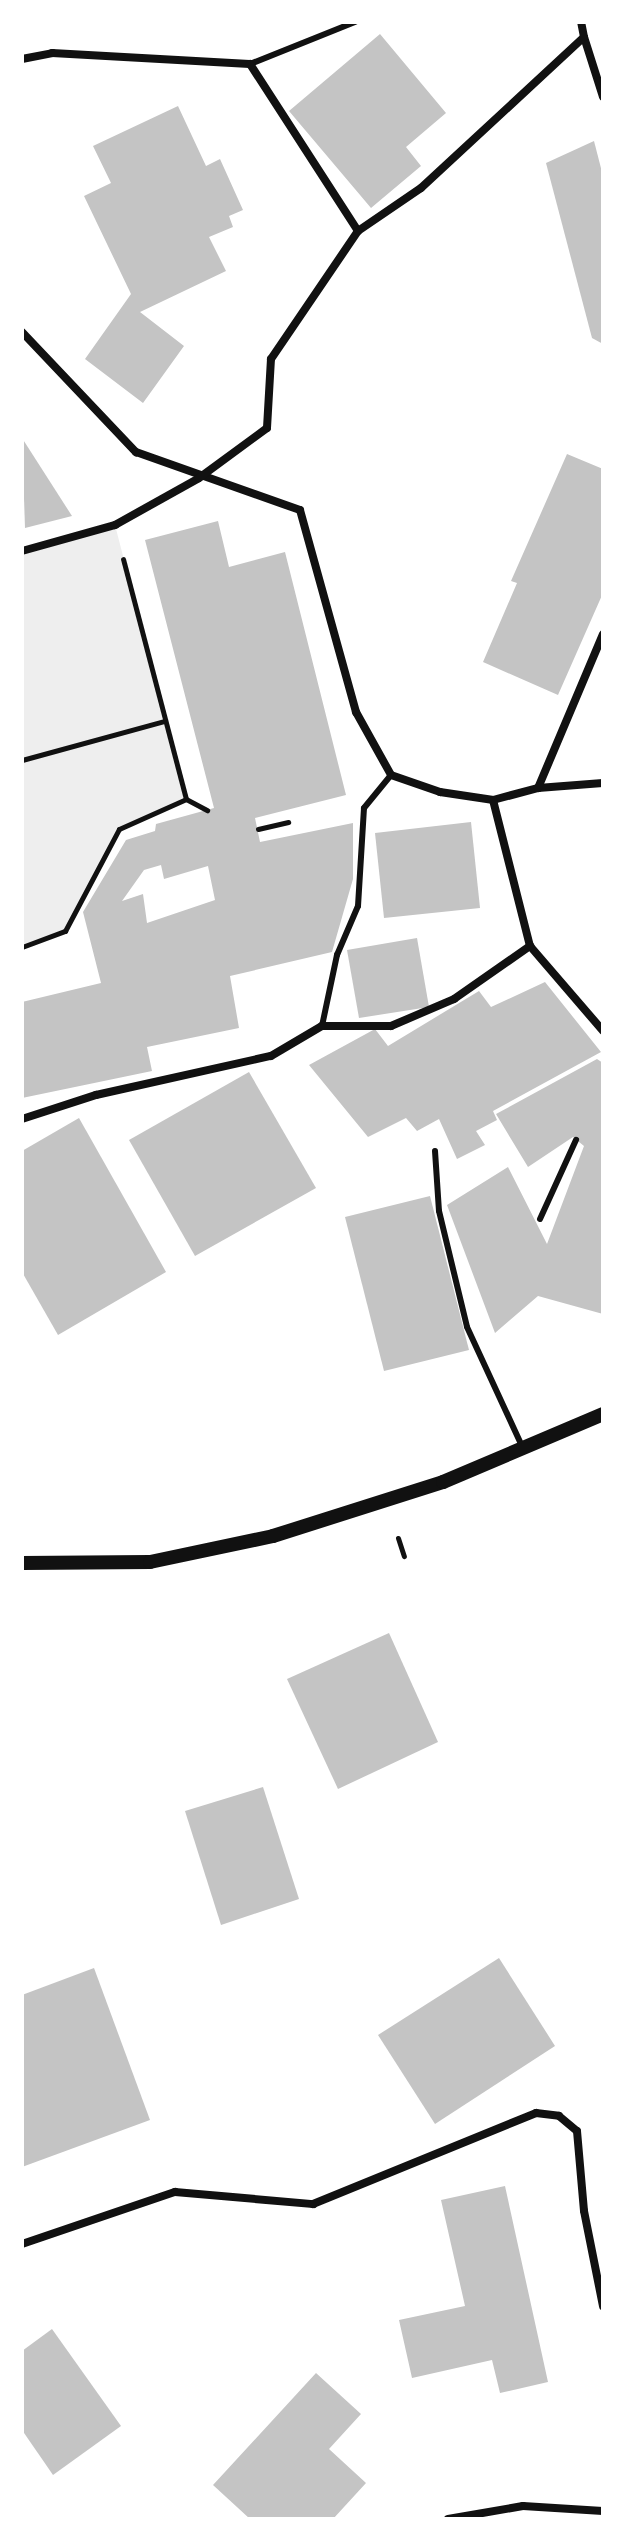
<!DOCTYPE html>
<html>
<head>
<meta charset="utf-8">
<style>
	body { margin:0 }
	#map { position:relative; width:625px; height:2541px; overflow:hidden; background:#fff; font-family:"Space Grotesk",sans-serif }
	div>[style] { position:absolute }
	.green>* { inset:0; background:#eee }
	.building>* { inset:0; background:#c4c4c4 }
	.path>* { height:5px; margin:-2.5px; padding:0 2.5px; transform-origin:2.5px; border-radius:2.5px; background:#111 }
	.service>* { height:6px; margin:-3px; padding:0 3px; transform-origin:3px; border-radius:3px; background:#111 }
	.minor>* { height:8px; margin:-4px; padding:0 4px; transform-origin:4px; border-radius:4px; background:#111 }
	.tertiary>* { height:14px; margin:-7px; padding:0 7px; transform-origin:7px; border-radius:7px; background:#111 }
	span { translate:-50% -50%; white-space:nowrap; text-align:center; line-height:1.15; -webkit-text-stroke:8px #fff; paint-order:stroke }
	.frame { position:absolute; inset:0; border:24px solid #fff; pointer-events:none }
</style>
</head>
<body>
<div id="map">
	<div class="green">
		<div style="clip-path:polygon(115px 525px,186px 799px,119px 829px,65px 931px,22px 947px,22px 551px)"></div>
	</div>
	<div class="building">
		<div style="clip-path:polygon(380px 34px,446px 113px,406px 147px,421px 166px,371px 208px,289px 111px)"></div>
		<div style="clip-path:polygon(178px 106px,206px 166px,220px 159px,243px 210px,229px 216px,233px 227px,209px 237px,226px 271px,140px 312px,184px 346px,143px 403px,85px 359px,131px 294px,84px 196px,111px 183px,93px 146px)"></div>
		<div style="clip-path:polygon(594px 141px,603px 176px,603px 344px,592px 338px,546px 163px)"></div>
		<div style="clip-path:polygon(22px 438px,72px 516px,25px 528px)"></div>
		<div style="clip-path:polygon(567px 454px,603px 469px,603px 593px,558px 695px,483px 662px,517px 583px,511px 581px)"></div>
		<div style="clip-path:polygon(evenodd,218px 521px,229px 567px,285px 552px,346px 795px,255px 818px,260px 842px,353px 823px,353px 879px,332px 952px,230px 976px,239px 1028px,147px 1047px,152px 1071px,22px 1098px,22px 1002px,101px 983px,83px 912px,126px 840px,155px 831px,156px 824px,214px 808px,145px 540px,218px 521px,161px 865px,164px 879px,208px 866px,215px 900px,147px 923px,143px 894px,122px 901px,144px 870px,161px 865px)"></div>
		<div style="clip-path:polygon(471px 822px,480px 908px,384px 918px,375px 833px)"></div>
		<div style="clip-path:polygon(417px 938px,429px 1007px,359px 1018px,347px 950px)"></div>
		<div style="clip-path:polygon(545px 982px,601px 1052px,493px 1111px,497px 1120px,476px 1131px,485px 1145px,457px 1159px,439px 1119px,417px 1131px,406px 1118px,368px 1137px,309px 1065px,375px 1029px,388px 1046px,479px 991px,491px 1007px)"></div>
		<div style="clip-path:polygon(597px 1059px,603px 1063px,603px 1314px,538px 1296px,495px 1333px,447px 1205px,508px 1167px,547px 1244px,584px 1146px,573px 1137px,528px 1167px,496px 1114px)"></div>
		<div style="clip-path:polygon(249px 1072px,316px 1188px,195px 1256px,129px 1140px)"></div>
		<div style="clip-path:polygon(79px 1118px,166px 1272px,58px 1335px,22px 1272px,22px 1151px)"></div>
		<div style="clip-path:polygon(430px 1196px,469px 1350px,384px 1371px,345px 1217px)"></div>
		<div style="clip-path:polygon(389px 1633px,438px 1742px,338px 1789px,287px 1679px)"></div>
		<div style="clip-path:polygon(263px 1787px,299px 1899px,221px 1925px,185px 1811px)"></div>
		<div style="clip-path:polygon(499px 1958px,555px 2046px,435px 2124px,378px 2035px)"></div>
		<div style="clip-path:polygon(94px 1968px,150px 2120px,22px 2167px,22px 1995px)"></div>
		<div style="clip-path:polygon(505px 2186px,548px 2382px,500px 2393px,492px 2360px,412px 2378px,399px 2320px,465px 2306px,441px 2200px)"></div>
		<div style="clip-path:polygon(52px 2329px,121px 2426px,53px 2475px,22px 2430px,22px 2351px)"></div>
		<div style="clip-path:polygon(316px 2373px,361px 2414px,329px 2449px,366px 2483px,333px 2519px,250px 2519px,213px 2485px)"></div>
	</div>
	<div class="path">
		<div style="left:22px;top:760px;width:148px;rotate:-15.3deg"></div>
		<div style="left:186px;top:799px;width:24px;rotate:28deg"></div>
		<div style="left:258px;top:829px;width:31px;rotate:-13deg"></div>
		<div style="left:22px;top:947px;width:46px;rotate:-20.4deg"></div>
		<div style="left:65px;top:931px;width:115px;rotate:-62.1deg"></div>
		<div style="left:119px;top:829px;width:73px;rotate:-24.1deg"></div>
		<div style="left:186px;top:799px;width:248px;rotate:-104.7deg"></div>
		<div style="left:398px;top:1538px;width:19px;rotate:72deg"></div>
	</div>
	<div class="service">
		<div style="left:250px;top:64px;width:113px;rotate:-21.8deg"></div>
		<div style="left:322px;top:1026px;width:73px;rotate:-78.1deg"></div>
		<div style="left:337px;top:955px;width:53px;rotate:-66.8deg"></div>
		<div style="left:358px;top:906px;width:98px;rotate:-86.5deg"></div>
		<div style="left:364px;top:808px;width:43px;rotate:-50.7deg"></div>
		<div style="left:435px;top:1151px;width:60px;rotate:86.2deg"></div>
		<div style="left:439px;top:1211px;width:119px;rotate:76.4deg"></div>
		<div style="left:467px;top:1327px;width:131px;rotate:65.2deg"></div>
		<div style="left:540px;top:1219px;width:87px;rotate:-65.5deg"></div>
	</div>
	<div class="minor">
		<div style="left:584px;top:37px;width:63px;rotate:72.4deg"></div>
		<div style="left:22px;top:59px;width:31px;rotate:-11deg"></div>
		<div style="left:52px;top:53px;width:198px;rotate:3.2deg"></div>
		<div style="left:250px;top:64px;width:199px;rotate:57.1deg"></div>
		<div style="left:22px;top:332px;width:166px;rotate:46.5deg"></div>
		<div style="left:136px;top:452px;width:174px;rotate:19.5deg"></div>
		<div style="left:300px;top:510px;width:210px;rotate:74.5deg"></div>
		<div style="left:356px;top:712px;width:72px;rotate:60.9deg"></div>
		<div style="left:391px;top:775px;width:52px;rotate:19.1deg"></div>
		<div style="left:440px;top:792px;width:54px;rotate:8.6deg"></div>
		<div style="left:493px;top:800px;width:47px;rotate:-14.9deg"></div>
		<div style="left:538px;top:788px;width:65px;rotate:-4.4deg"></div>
		<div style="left:22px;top:551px;width:97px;rotate:-15.6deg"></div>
		<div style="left:115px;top:525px;width:96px;rotate:-29.2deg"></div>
		<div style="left:199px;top:478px;width:84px;rotate:-36.3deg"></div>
		<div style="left:267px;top:428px;width:69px;rotate:-86.7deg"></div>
		<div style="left:271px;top:359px;width:155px;rotate:-55.8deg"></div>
		<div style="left:358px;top:231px;width:76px;rotate:-34.3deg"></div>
		<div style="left:421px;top:188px;width:222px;rotate:-42.8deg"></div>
		<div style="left:584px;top:37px;width:15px;rotate:-101deg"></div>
		<div style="left:538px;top:788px;width:167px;rotate:-67.1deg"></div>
		<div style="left:493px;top:800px;width:151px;rotate:75.8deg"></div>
		<div style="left:530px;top:946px;width:112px;rotate:49.3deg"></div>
		<div style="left:22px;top:1119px;width:78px;rotate:-18deg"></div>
		<div style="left:96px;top:1095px;width:179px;rotate:-12.6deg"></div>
		<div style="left:271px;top:1056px;width:59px;rotate:-30.5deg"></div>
		<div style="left:322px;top:1026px;width:69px"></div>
		<div style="left:391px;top:1026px;width:69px;rotate:-23.2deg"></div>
		<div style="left:454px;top:999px;width:93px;rotate:-34.9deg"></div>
		<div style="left:22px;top:2244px;width:162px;rotate:-18.8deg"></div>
		<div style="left:175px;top:2192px;width:139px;rotate:5deg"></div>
		<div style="left:313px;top:2204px;width:241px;rotate:-22.2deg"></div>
		<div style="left:536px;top:2113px;width:23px;rotate:7deg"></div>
		<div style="left:559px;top:2116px;width:23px;rotate:40deg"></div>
		<div style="left:577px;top:2131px;width:80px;rotate:85deg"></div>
		<div style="left:584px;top:2211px;width:97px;rotate:78.7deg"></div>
		<div style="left:448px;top:2519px;width:76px;rotate:-9.8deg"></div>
		<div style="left:523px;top:2506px;width:80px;rotate:3.6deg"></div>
	</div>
	<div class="tertiary">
		<div style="left:22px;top:1563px;width:128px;rotate:-0.4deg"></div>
		<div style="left:150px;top:1562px;width:126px;rotate:-11.9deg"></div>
		<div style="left:273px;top:1536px;width:178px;rotate:-17.6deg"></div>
		<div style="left:443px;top:1482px;width:174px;rotate:-23deg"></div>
	</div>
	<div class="frame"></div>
</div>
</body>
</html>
